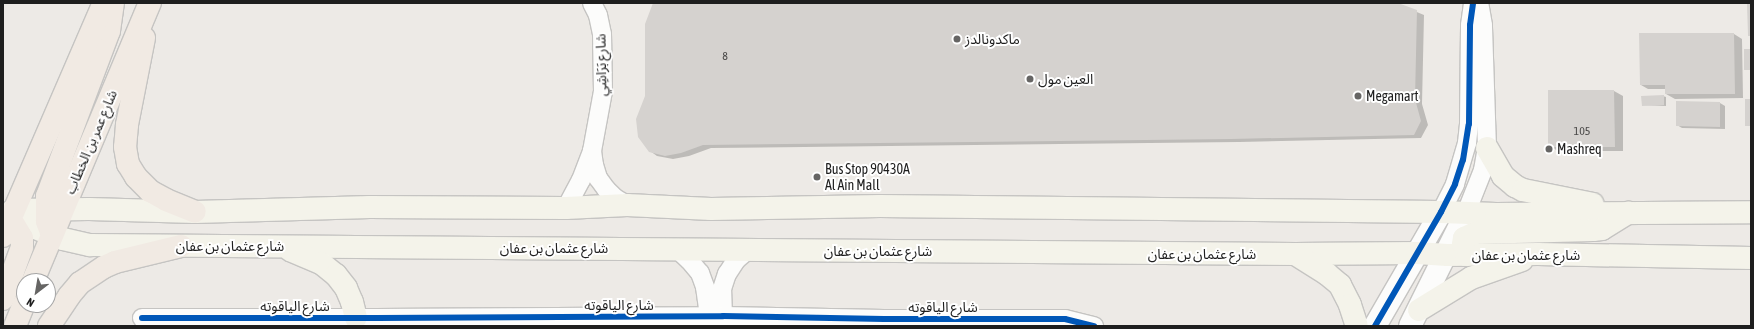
<!DOCTYPE html>
<html>
<head>
<meta charset="utf-8">
<style>
	body { margin:0 }
	#map { position:relative; width:1754px; height:329px; overflow:hidden; background:#edeae6; font-family:"Asap Condensed","Noto Sans Arabic",sans-serif }
	div>[style] { position:absolute }
	.shadow>* { inset:0; background:#0003 }
	.building>* { inset:0; background:#d5d2cf }
	.roads { filter:drop-shadow(1px 0 #c5c4c2) drop-shadow(-1px 0 #c5c4c2) drop-shadow(0 1px #c5c4c2) drop-shadow(0 -1px #c5c4c2) }
	.minor>* { height:18px; margin:-9px; padding:0 9px; transform-origin:9px; border-radius:9px; background:#fcfcfb }
	.tertiary>* { height:22px; margin:-11px; padding:0 11px; transform-origin:11px; border-radius:11px; background:#fcfcfb }
	.secondary>* { height:22px; margin:-11px; padding:0 11px; transform-origin:11px; border-radius:11px; background:#f4f3ea }
	.primary>* { height:22px; margin:-11px; padding:0 11px; transform-origin:11px; border-radius:11px; background:#f1eae3 }
	.cycleway>* { height:6px; margin:-3px; padding:0 3px; transform-origin:3px; border-radius:3px; background:#0057b8 }
	.dots>* { width:11px; height:11px; translate:-50% -50%; box-sizing:border-box; border:2px solid #fff; border-radius:50% }
	span { translate:-50% -50%; white-space:nowrap; text-align:center; line-height:1.15; -webkit-text-stroke:4px #fff; paint-order:stroke }
	.number-label { font-size:12px; color:#4c4b4a }
	.number-label span { -webkit-text-stroke-width:0 }
	.poi-label { font-size:14px; color:#1e1e1e }
	.left { translate:0 -50%; text-align:left }
	.street-label { font-size:14px; color:#1e1e1e }
	.frame { position:absolute; inset:0; border:4px solid #1e1e1e; pointer-events:none }
	.north { position:absolute; left:16px; top:273px; width:40px; height:40px; box-sizing:border-box; background:#fff; border:1px solid #a5a5a5; border-radius:50%; rotate:211deg; font-size:11px; font-weight:700; line-height:16px; text-align:center; color:#1e1e1e }
	.north::after { content:''; display:block; margin:auto; width:14px; height:18px; background:#666564; clip-path:polygon(50% 0,100% 100%,50% 72%,0 100%) }
</style>
</head>
<body>
<div id="map">
	<div class="shadow">
		<div style="clip-path:polygon(654px 3px,1395px 3px,1424px 15px,1422px 104px,1428px 125px,1421px 138px,1239px 142px,711px 148px,689px 156px,673px 159px,657px 156px,650px 151px,646px 96px)"></div>
		<div style="clip-path:polygon(1734px 34px,1742px 39px,1743px 98px,1675px 99px,1666px 94px,1666px 89px,1648px 89px,1641px 85px)"></div>
		<div style="clip-path:polygon(1549px 91px,1614px 91px,1623px 96px,1623px 151px,1558px 151px,1549px 146px)"></div>
		<div style="clip-path:polygon(1663px 96px,1666px 97px,1666px 106px,1643px 105px)"></div>
		<div style="clip-path:polygon(1677px 102px,1720px 103px,1725px 106px,1725px 129px,1682px 128px,1677px 125px)"></div>
	</div>
	<div class="building">
		<div style="clip-path:polygon(653px 3px,1398px 3px,1417px 10px,1415px 99px,1421px 121px,1414px 135px,1231px 139px,703px 145px,681px 153px,665px 156px,649px 152px,638px 137px,636px 119px,645px 96px,645px 24px)"></div>
		<div style="clip-path:polygon(1747px 3px,1751px 3px,1751px 36px,1748px 36px)"></div>
		<div style="clip-path:polygon(1639px 33px,1734px 33px,1735px 94px,1665px 94px,1665px 85px,1640px 85px)"></div>
		<div style="clip-path:polygon(1744px 49px,1751px 49px,1751px 70px,1744px 70px)"></div>
		<div style="clip-path:polygon(1548px 90px,1614px 90px,1615px 147px,1548px 147px)"></div>
		<div style="clip-path:polygon(1664px 95px,1664px 105px,1642px 106px,1641px 96px)"></div>
		<div style="clip-path:polygon(1745px 99px,1751px 99px,1751px 126px,1745px 126px)"></div>
		<div style="clip-path:polygon(1676px 101px,1720px 102px,1720px 127px,1676px 126px)"></div>
	</div>
	<div class="roads">
		<div class="minor">
			<div style="left:592px;top:151px;width:14px;rotate:82deg"></div>
			<div style="left:594px;top:165px;width:14px;rotate:73deg"></div>
			<div style="left:598px;top:178px;width:14px;rotate:54deg"></div>
			<div style="left:606px;top:189px;width:13px;rotate:45deg"></div>
			<div style="left:615px;top:198px;width:14px;rotate:30deg"></div>
			<div style="left:566px;top:208px;width:32px;rotate:-62deg"></div>
			<div style="left:581px;top:180px;width:31px;rotate:-69deg"></div>
			<div style="left:592px;top:151px;width:61px;rotate:-79.6deg"></div>
			<div style="left:603px;top:91px;width:57px;rotate:-91deg"></div>
			<div style="left:602px;top:34px;width:19px;rotate:-102deg"></div>
			<div style="left:598px;top:15px;width:13px;rotate:-117deg"></div>
			<div style="left:1441px;top:212px;width:31px;rotate:-63deg"></div>
			<div style="left:1455px;top:184px;width:43px;rotate:-73.7deg"></div>
			<div style="left:1467px;top:143px;width:19px;rotate:-84deg"></div>
			<div style="left:1469px;top:124px;width:99px;rotate:-89.4deg"></div>
			<div style="left:1470px;top:25px;width:22px;rotate:-82deg"></div>
			<div style="left:1466px;top:213px;width:46px;rotate:-68.4deg"></div>
			<div style="left:1483px;top:170px;width:22px;rotate:-80deg"></div>
			<div style="left:1487px;top:148px;width:123px;rotate:-91.9deg"></div>
			<div style="left:1483px;top:25px;width:22px;rotate:-100deg"></div>
			<div style="left:677px;top:249px;width:16px;rotate:43deg"></div>
			<div style="left:689px;top:260px;width:17px;rotate:50deg"></div>
			<div style="left:700px;top:273px;width:15px;rotate:70deg"></div>
			<div style="left:705px;top:287px;width:29px;rotate:82deg"></div>
			<div style="left:723px;top:316px;width:27px;rotate:-92deg"></div>
			<div style="left:722px;top:289px;width:16px;rotate:-72deg"></div>
			<div style="left:727px;top:274px;width:17px;rotate:-57deg"></div>
			<div style="left:736px;top:260px;width:16px;rotate:-40deg"></div>
			<div style="left:142px;top:318px;width:235px"></div>
			<div style="left:377px;top:318px;width:346px;rotate:-0.3deg"></div>
			<div style="left:723px;top:316px;width:161px;rotate:1.1deg"></div>
			<div style="left:884px;top:319px;width:181px"></div>
			<div style="left:1065px;top:319px;width:30px;rotate:14deg"></div>
		</div>
		<div class="tertiary">
			<div style="left:1375px;top:326px;width:132px;rotate:-59.9deg"></div>
			<div style="left:1410px;top:326px;width:126px;rotate:-63.6deg"></div>
		</div>
		<div class="secondary">
			<div style="left:1487px;top:148px;width:32px;rotate:60deg"></div>
			<div style="left:1503px;top:176px;width:16px;rotate:40deg"></div>
			<div style="left:1515px;top:186px;width:9px;rotate:27deg"></div>
			<div style="left:1523px;top:190px;width:71px;rotate:11.3deg"></div>
			<div style="left:13px;top:210px;width:76px;rotate:-0.8deg"></div>
			<div style="left:89px;top:209px;width:106px;rotate:1.6deg"></div>
			<div style="left:195px;top:212px;width:175px;rotate:-1.6deg"></div>
			<div style="left:370px;top:207px;width:196px;rotate:0.3deg"></div>
			<div style="left:566px;top:208px;width:61px;rotate:-2.8deg"></div>
			<div style="left:627px;top:205px;width:84px;rotate:2.7deg"></div>
			<div style="left:711px;top:209px;width:169px;rotate:-1deg"></div>
			<div style="left:880px;top:206px;width:561px;rotate:0.61deg"></div>
			<div style="left:1441px;top:212px;width:55px;rotate:2.1deg"></div>
			<div style="left:1496px;top:214px;width:255px;rotate:-0.4deg"></div>
			<div style="left:10px;top:218px;width:57px;rotate:21.6deg"></div>
			<div style="left:63px;top:239px;width:28px;rotate:13deg"></div>
			<div style="left:90px;top:245px;width:1205px;rotate:0.43deg"></div>
			<div style="left:1295px;top:254px;width:122px;rotate:-0.5deg"></div>
			<div style="left:1417px;top:253px;width:30px;rotate:4deg"></div>
			<div style="left:1447px;top:255px;width:91px;rotate:-0.6deg"></div>
			<div style="left:1538px;top:254px;width:213px;rotate:1.1deg"></div>
			<div style="left:290px;top:250px;width:34px;rotate:23deg"></div>
			<div style="left:321px;top:263px;width:19px;rotate:39deg"></div>
			<div style="left:336px;top:275px;width:16px;rotate:52deg"></div>
			<div style="left:346px;top:288px;width:15px;rotate:67deg"></div>
			<div style="left:352px;top:302px;width:16px;rotate:76deg"></div>
			<div style="left:1295px;top:254px;width:38px;rotate:32deg"></div>
			<div style="left:1327px;top:274px;width:17px;rotate:40deg"></div>
			<div style="left:1340px;top:285px;width:22px;rotate:63deg"></div>
			<div style="left:1350px;top:305px;width:22px;rotate:72deg"></div>
			<div style="left:1466px;top:255px;width:11px;rotate:-105deg"></div>
			<div style="left:1463px;top:244px;width:6px;rotate:-81deg"></div>
			<div style="left:1464px;top:238px;width:12px;rotate:-24deg"></div>
			<div style="left:1475px;top:233px;width:118px;rotate:-1.5deg"></div>
			<div style="left:1593px;top:230px;width:9px;rotate:-6deg"></div>
			<div style="left:1602px;top:229px;width:31px;rotate:-32deg"></div>
			<div style="left:1419px;top:310px;width:61px;rotate:-31.6deg"></div>
			<div style="left:1471px;top:278px;width:54px;rotate:-19.4deg"></div>
		</div>
		<div class="primary">
			<div style="left:144px;top:38px;width:89px;rotate:101.1deg"></div>
			<div style="left:127px;top:125px;width:22px;rotate:95deg"></div>
			<div style="left:125px;top:147px;width:17px;rotate:80deg"></div>
			<div style="left:128px;top:164px;width:15px;rotate:58deg"></div>
			<div style="left:136px;top:177px;width:20px;rotate:45deg"></div>
			<div style="left:150px;top:191px;width:18px;rotate:29deg"></div>
			<div style="left:166px;top:200px;width:31px;rotate:22deg"></div>
			<div style="left:52px;top:235px;width:15px;rotate:-110deg"></div>
			<div style="left:47px;top:221px;width:25px;rotate:-90deg"></div>
			<div style="left:47px;top:196px;width:176px;rotate:-69.4deg"></div>
			<div style="left:109px;top:31px;width:28px;rotate:-82deg"></div>
			<div style="left:3px;top:236px;width:254px;rotate:-66.6deg"></div>
			<div style="left:33px;top:281px;width:302px;rotate:-67.2deg"></div>
			<div style="left:3px;top:299px;width:55px;rotate:-69.9deg"></div>
			<div style="left:22px;top:247px;width:9px;rotate:-90deg"></div>
			<div style="left:22px;top:238px;width:23px;rotate:-121deg"></div>
			<div style="left:15px;top:326px;width:24px;rotate:-68deg"></div>
			<div style="left:49px;top:326px;width:36px;rotate:-56deg"></div>
			<div style="left:69px;top:296px;width:17px;rotate:-50deg"></div>
			<div style="left:80px;top:283px;width:29px;rotate:-34deg"></div>
			<div style="left:104px;top:267px;width:12px;rotate:-24deg"></div>
			<div style="left:115px;top:262px;width:68px;rotate:-13.6deg"></div>
		</div>
	</div>
	<div class="cycleway">
		<div style="left:142px;top:318px;width:235px"></div>
		<div style="left:377px;top:318px;width:346px;rotate:-0.3deg"></div>
		<div style="left:723px;top:316px;width:161px;rotate:1.1deg"></div>
		<div style="left:884px;top:319px;width:181px"></div>
		<div style="left:1065px;top:319px;width:30px;rotate:14deg"></div>
		<div style="left:1375px;top:326px;width:132px;rotate:-59.9deg"></div>
		<div style="left:1441px;top:212px;width:31px;rotate:-63deg"></div>
		<div style="left:1455px;top:184px;width:25px;rotate:-72deg"></div>
		<div style="left:1463px;top:160px;width:36px;rotate:-81deg"></div>
		<div style="left:1469px;top:124px;width:99px;rotate:-89.4deg"></div>
		<div style="left:1470px;top:25px;width:22px;rotate:-82deg"></div>
	</div>
	<div class="dots">
		<div style="left:957px;top:39px;background:#666564"></div>
		<div style="left:1030px;top:79px;background:#666564"></div>
		<div style="left:1358px;top:96px;background:#666564"></div>
		<div style="left:1549px;top:149px;background:#666564"></div>
		<div style="left:817px;top:177px;background:#666564"></div>
	</div>
	<div class="number-label">
		<span style="left:725px;top:57px">8</span>
		<span style="left:1582px;top:132px">105</span>
	</div>
	<div class="poi-label">
		<span class="left" style="left:965px;top:39px">ماكدونالدز</span>
		<span class="left" style="left:1038px;top:79px">العين مول</span>
		<span class="left" style="left:1366px;top:96px">Megamart</span>
		<span class="left" style="left:1557px;top:149px">Mashreq</span>
		<span class="left" style="left:825px;top:177px">Bus Stop 90430A<br>Al Ain Mall</span>
	</div>
	<div class="street-label">
		<span style="left:601px;top:65px;rotate:-91deg">شارع بَرَاشِي</span>
		<span style="left:91px;top:142px;rotate:-67deg">شارع عمر بن الخطاب</span>
		<span style="left:230px;top:246px">شارع عثمان بن عفان</span>
		<span style="left:554px;top:248px">شارع عثمان بن عفان</span>
		<span style="left:878px;top:251px">شارع عثمان بن عفان</span>
		<span style="left:1202px;top:254px">شارع عثمان بن عفان</span>
		<span style="left:1526px;top:255px">شارع عثمان بن عفان</span>
		<span style="left:619px;top:305px">شارع الياقوته</span>
		<span style="left:295px;top:306px">شارع الياقوته</span>
		<span style="left:943px;top:307px">شارع الياقوته</span>
	</div>
	<div class="frame"></div>
	<div class="north">N</div>
</div>
</body>
</html>
